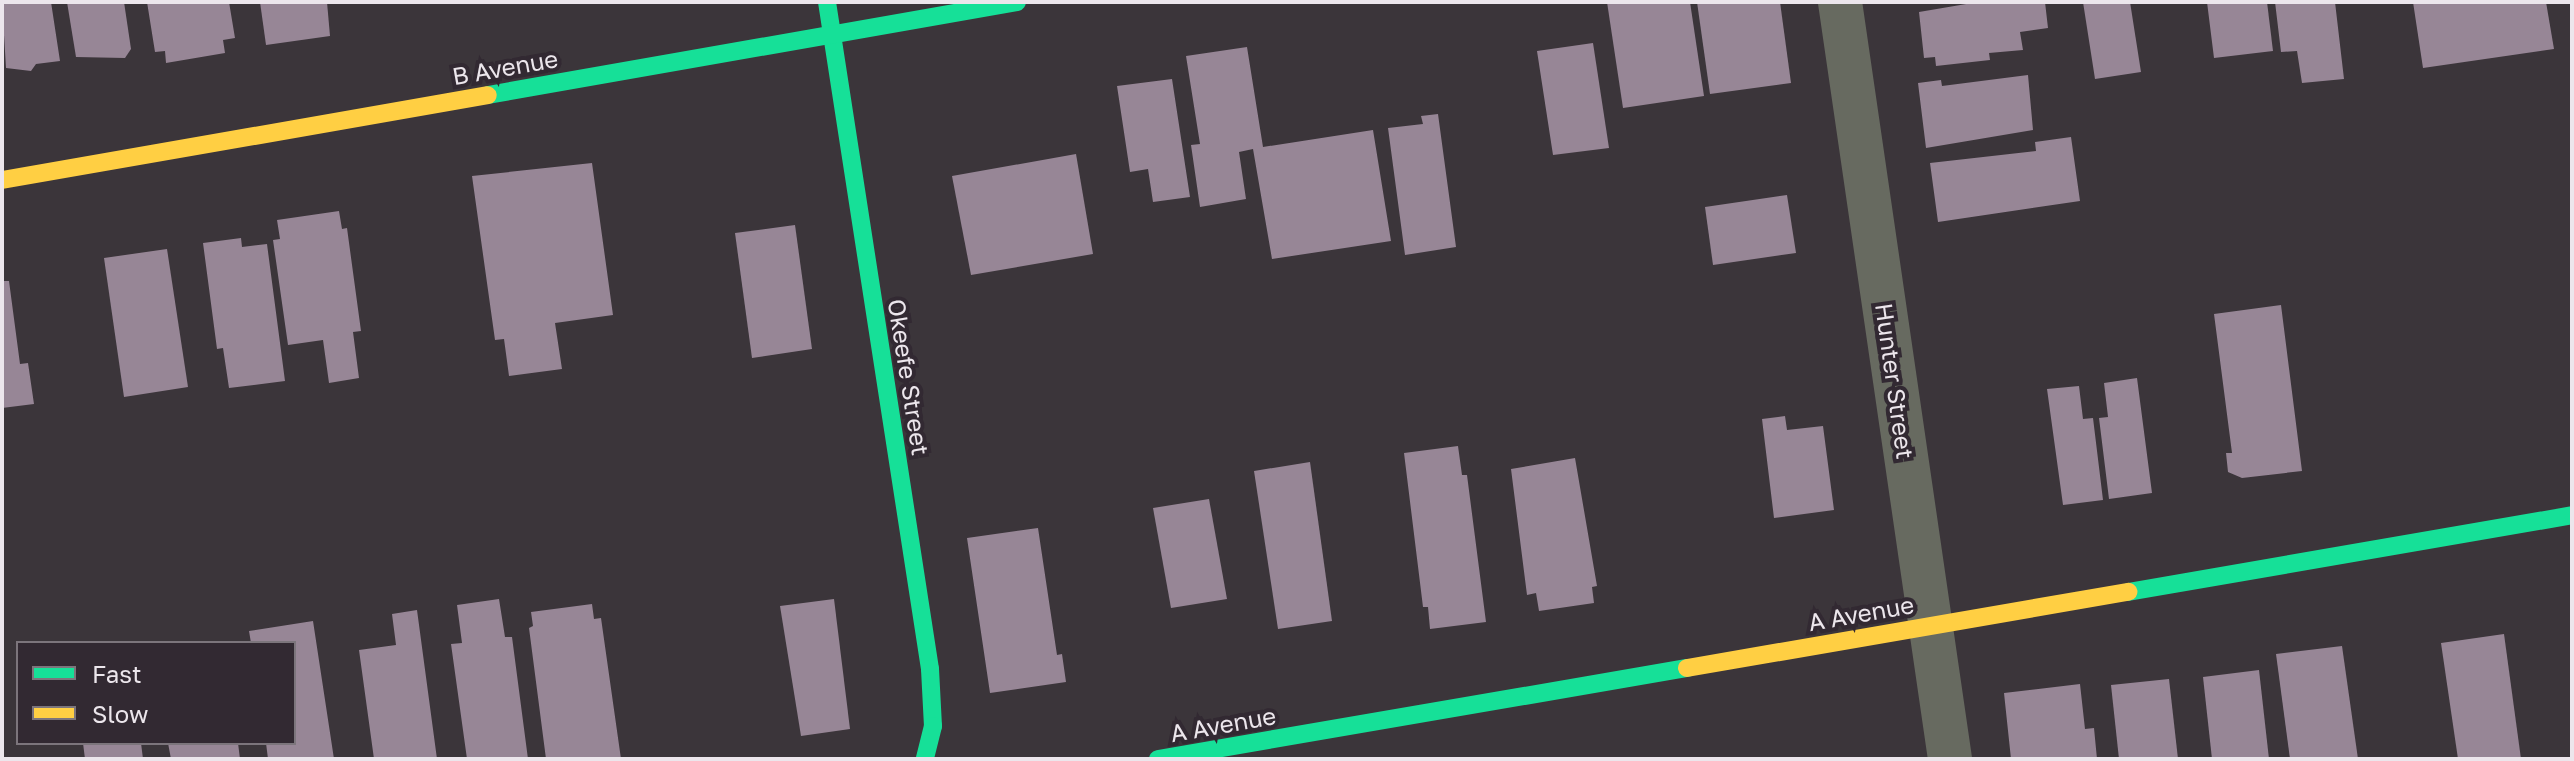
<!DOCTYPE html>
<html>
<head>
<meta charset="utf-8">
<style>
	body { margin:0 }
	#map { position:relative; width:2574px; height:761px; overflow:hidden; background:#3b353a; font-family:"Golos Text",sans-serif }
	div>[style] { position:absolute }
	.building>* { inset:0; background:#978696 }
	.street>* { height:44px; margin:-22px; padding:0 22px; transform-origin:22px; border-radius:22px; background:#676a60 }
	.fast>* { height:18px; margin:-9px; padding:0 9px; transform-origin:9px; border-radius:9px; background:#16e098 }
	.slow>* { height:18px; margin:-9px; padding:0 9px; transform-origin:9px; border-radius:9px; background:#ffcf43 }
	span { translate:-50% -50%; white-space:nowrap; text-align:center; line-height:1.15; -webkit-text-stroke:8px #322932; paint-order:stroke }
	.street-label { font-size:24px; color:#ece6ec }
	.frame { position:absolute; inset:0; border:4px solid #ece6ec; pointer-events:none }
	.legend { position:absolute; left:16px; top:641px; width:280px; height:104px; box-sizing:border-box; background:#322932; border:2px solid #7c757c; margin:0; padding:10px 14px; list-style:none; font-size:24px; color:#ece6ec }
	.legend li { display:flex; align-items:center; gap:16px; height:40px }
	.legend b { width:40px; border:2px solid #7c757c }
</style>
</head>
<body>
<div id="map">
	<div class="building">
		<div style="clip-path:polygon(2px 2px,51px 2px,60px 61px,36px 64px,31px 71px,6px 68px)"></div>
		<div style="clip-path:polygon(67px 2px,124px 2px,131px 49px,125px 58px,76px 57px)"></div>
		<div style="clip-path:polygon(147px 2px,229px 2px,235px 38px,223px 40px,225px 53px,166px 63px,165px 51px,155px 52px)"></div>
		<div style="clip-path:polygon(260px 2px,327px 2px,330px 36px,266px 45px)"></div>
		<div style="clip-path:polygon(1607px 2px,1690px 2px,1704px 96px,1623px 108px)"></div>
		<div style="clip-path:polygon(1697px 2px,1780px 2px,1791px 83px,1710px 94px)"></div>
		<div style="clip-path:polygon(1978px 2px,2045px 2px,2048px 28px,2020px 32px,2023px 50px,1989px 53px,1990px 60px,1936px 66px,1935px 57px,1924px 58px,1919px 12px)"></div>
		<div style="clip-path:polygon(2083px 2px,2130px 2px,2141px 72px,2095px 79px)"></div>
		<div style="clip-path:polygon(2207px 2px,2267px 2px,2273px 51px,2214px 58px)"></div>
		<div style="clip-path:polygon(2275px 2px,2335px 2px,2344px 79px,2302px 83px,2297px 51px,2281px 52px)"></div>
		<div style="clip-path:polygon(2413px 2px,2546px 2px,2554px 49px,2423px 68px)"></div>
		<div style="clip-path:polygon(1593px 43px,1609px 148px,1553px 155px,1537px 51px)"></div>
		<div style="clip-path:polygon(1247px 47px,1263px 147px,1373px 130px,1391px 241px,1272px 259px,1253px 149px,1239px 152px,1246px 199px,1200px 207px,1191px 145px,1200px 144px,1186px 56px)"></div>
		<div style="clip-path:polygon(2028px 75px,2033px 130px,1926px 148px,1918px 83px,1941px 80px,1942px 86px)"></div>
		<div style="clip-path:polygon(1172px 79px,1190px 197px,1153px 202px,1148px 169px,1130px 172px,1117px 86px)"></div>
		<div style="clip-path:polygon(1438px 114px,1456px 247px,1405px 255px,1388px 128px,1423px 124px,1421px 116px)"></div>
		<div style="clip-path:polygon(2071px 137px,2080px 201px,1938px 222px,1930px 163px,2036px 151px,2035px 142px)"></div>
		<div style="clip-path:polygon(1076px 154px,1093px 254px,971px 275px,952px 176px)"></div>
		<div style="clip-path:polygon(592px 163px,613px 315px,555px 323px,562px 369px,509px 376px,504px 339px,495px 340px,472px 176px)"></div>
		<div style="clip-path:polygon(1787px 195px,1796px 253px,1713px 265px,1705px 207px)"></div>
		<div style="clip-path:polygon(339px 211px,342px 229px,347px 228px,361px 331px,353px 332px,359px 378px,329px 383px,323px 340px,288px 345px,273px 240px,280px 239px,277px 220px)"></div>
		<div style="clip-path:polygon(795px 225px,812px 349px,752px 358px,735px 233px)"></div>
		<div style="clip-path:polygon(241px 238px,242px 247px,267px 244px,285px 381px,229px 388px,223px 348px,217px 349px,203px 243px)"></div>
		<div style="clip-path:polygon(167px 249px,188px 387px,124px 397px,104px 258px)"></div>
		<div style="clip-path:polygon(2px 281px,9px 281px,20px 364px,28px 363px,34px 404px,2px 408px)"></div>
		<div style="clip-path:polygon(2281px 305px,2302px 471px,2242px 478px,2228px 472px,2226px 453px,2232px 453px,2214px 314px)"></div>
		<div style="clip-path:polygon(2137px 378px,2152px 493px,2109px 499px,2099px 418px,2108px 417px,2104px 383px)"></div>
		<div style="clip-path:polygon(2079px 386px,2083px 419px,2093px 418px,2103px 500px,2063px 505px,2047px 389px)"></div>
		<div style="clip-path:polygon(1785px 416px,1787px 430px,1823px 426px,1834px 510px,1774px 518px,1762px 419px)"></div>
		<div style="clip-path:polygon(1458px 446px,1462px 475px,1467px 475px,1486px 622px,1430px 629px,1428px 607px,1423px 607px,1404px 453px)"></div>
		<div style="clip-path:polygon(1575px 458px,1597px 586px,1592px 587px,1594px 603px,1539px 611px,1536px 593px,1527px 595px,1511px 469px)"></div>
		<div style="clip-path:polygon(1310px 462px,1332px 621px,1278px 629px,1254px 471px)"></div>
		<div style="clip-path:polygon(1209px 499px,1227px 599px,1171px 608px,1153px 508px)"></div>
		<div style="clip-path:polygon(1038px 528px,1057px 655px,1062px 654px,1066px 682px,990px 693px,967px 538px)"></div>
		<div style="clip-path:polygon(499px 599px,505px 637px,512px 637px,528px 759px,467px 759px,451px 644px,462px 643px,457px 605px)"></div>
		<div style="clip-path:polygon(834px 599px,850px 729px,801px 736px,780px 606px)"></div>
		<div style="clip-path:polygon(592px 604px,594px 619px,601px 618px,621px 759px,546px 759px,529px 628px,533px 626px,531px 612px)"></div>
		<div style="clip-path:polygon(417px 610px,437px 759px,374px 759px,359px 650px,396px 645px,392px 614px)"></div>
		<div style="clip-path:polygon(313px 621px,334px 759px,268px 759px,266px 743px,294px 743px,294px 643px,251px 643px,249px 631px)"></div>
		<div style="clip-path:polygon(2504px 634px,2521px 759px,2458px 759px,2441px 643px)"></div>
		<div style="clip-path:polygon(2342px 646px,2358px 759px,2290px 759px,2276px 654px)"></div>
		<div style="clip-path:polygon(2259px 670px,2269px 759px,2212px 759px,2203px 677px)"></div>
		<div style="clip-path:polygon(2169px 679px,2178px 759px,2119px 759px,2111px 685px)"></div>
		<div style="clip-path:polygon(2080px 684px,2085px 729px,2094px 728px,2097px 759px,2011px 759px,2004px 693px)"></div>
		<div style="clip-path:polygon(83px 743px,141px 743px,143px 759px,85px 759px)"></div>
		<div style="clip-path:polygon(168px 743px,238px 743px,240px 759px,171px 759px)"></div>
	</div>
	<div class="street">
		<div style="left:1840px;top:2px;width:765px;rotate:81.73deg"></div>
	</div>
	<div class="fast">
		<div style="left:827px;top:2px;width:675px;rotate:81.22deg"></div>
		<div style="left:930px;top:669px;width:57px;rotate:87deg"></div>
		<div style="left:933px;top:726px;width:34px;rotate:104deg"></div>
		<div style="left:488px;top:95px;width:537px;rotate:-9.97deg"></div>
		<div style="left:2128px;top:592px;width:451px;rotate:-9.8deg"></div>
		<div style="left:1158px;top:759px;width:537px;rotate:-9.76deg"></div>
	</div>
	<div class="slow">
		<div style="left:2px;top:180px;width:493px;rotate:-9.9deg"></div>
		<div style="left:1687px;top:668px;width:448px;rotate:-9.8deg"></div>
	</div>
	<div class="street-label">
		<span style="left:505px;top:67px;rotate:-10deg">B Avenue</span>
		<span style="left:909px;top:377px;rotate:81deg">Okeefe Street</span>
		<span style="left:1895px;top:381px;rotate:82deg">Hunter Street</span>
		<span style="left:1861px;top:613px;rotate:-10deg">A Avenue</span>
		<span style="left:1223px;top:724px;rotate:-10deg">A Avenue</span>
	</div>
	<div class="frame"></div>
	<ul class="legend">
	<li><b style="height:10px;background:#16e098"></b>Fast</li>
	<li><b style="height:10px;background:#ffcf43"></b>Slow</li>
	</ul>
</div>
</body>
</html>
